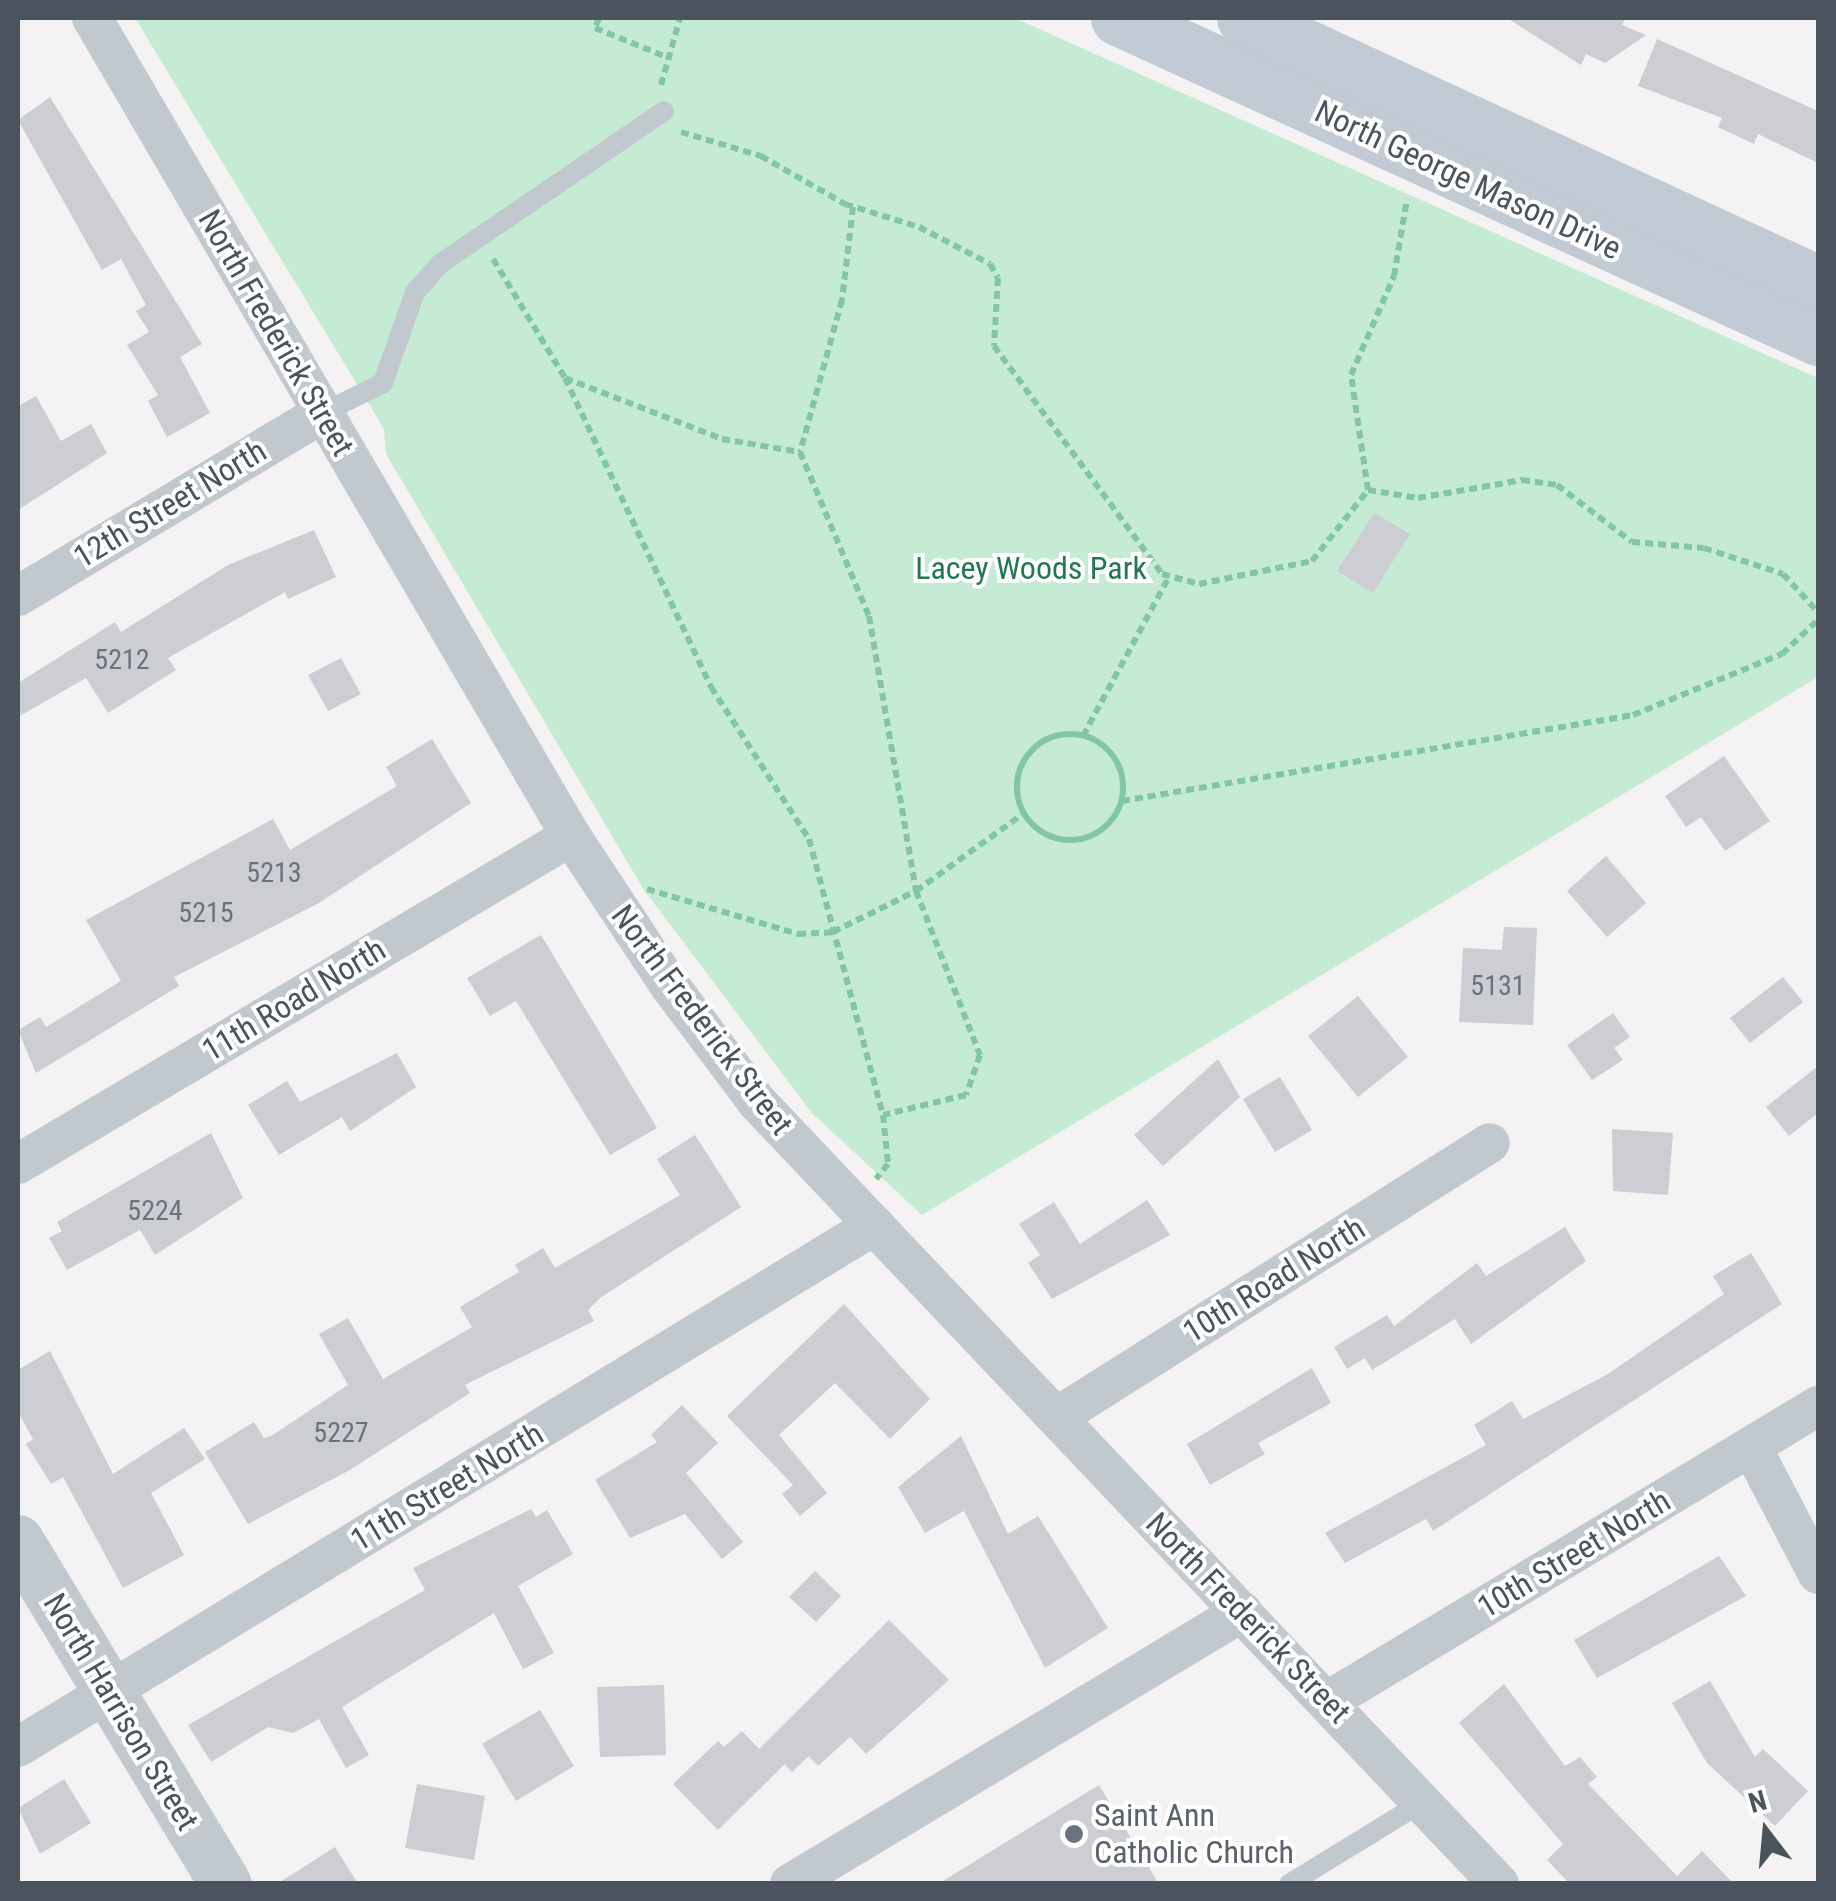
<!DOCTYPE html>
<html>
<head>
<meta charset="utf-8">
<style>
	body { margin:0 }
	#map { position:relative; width:1836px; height:1901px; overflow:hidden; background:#f4f2f2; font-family:"Roboto Condensed",sans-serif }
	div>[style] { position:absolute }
	.green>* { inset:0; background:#c6ebd5 }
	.building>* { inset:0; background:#ccced3 }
	.path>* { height:6px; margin-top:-3px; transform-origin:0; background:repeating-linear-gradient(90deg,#82c6a5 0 8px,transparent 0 13px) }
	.path>.ring { margin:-3px; padding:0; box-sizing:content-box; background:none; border:6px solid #82c6a5; border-radius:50% }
	.service>* { height:20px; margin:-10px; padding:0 10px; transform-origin:10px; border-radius:10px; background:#c1c8ce }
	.minor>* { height:40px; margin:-20px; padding:0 20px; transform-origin:20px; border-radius:20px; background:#c1c8ce }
	.tertiary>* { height:52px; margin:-26px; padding:0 26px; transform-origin:26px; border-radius:26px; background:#c1c8ce }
	.secondary>* { height:55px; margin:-27.5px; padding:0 27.5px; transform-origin:27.5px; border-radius:27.5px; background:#c2cad3 }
	.dots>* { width:28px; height:28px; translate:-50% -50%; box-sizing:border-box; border:5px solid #fff; border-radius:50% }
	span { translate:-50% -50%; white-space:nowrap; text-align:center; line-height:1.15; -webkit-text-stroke:8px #fff; paint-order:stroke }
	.number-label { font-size:28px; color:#6b727a }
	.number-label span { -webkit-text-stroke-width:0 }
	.street-label { font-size:32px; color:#4b545d }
	.park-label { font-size:32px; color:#23784f }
	.worship-label { font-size:32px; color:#5b616d }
	.left { translate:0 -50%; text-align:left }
	.frame { position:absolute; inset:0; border:20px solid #4b545d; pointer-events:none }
	.north { position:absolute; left:1716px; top:1781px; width:100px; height:100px; -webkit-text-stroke:8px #fff; paint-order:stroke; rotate:344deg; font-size:28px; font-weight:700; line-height:40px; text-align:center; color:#4b545d }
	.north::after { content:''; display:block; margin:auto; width:35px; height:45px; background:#4b545d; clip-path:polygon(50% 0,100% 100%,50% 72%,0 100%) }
</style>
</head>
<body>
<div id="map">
	<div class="green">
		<div style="clip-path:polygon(135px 18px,1015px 18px,1818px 378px,1818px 677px,922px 1215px,812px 1113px,644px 890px,386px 454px,384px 429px)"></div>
	</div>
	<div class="building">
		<div style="clip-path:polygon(1507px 18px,1626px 18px,1622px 25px,1646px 35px,1605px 63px,1586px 54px,1581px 65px)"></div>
		<div style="clip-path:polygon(1657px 39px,1818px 111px,1818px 163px,1758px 134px,1754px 144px,1718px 127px,1722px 118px,1638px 86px)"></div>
		<div style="clip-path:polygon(50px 97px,202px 344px,180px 357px,210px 413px,167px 437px,148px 401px,158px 395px,127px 345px,149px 332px,136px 311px,146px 305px,121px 259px,102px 270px,18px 120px)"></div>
		<div style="clip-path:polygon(36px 396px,61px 441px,91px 424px,107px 453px,18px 510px,18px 406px)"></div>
		<div style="clip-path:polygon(1374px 513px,1410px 534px,1373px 593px,1337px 571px)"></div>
		<div style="clip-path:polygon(314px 530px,336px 577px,288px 599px,285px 592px,168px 658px,176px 670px,108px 713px,86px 678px,18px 717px,18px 683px,115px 622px,121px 632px,228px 565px)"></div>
		<div style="clip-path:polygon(341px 658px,361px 694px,328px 711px,308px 675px)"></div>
		<div style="clip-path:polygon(432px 739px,471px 803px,319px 903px,174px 977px,179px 986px,36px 1073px,18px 1030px,40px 1017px,46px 1027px,121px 981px,86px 920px,273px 819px,290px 850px,397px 786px,386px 767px)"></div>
		<div style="clip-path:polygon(1724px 756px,1770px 821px,1725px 851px,1701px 817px,1686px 827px,1665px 796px)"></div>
		<div style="clip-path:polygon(1606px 856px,1646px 903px,1607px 937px,1567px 891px)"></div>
		<div style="clip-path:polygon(1504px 927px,1537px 928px,1533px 1025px,1459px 1022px,1463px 948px,1502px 950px)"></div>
		<div style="clip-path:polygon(541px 935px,657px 1128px,610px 1155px,516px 1001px,490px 1016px,467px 978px)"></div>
		<div style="clip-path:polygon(1783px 977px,1803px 1002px,1750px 1043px,1730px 1018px)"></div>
		<div style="clip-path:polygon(1358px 996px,1408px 1057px,1358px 1097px,1308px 1036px)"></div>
		<div style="clip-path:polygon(1613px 1013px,1630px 1037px,1614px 1048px,1623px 1060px,1592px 1080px,1567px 1045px)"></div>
		<div style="clip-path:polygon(397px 1053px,416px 1087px,350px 1131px,342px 1117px,279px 1155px,248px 1105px,287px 1081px,300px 1102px)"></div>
		<div style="clip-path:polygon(1218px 1059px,1240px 1097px,1163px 1166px,1134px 1135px)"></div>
		<div style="clip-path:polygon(1818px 1066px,1818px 1113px,1789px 1136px,1766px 1107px)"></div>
		<div style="clip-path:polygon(1280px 1077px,1312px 1130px,1275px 1152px,1243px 1099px)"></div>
		<div style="clip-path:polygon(1612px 1129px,1673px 1133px,1668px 1195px,1613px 1191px)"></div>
		<div style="clip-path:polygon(211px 1133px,243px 1198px,155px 1255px,140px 1230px,67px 1270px,49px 1238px,62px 1231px,57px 1222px)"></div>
		<div style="clip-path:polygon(695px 1135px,741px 1207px,600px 1298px,588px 1310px,594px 1321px,465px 1385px,470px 1393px,348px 1471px,248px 1524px,205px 1452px,254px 1422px,264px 1438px,273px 1435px,348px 1385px,319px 1334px,348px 1318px,383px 1379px,472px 1327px,460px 1307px,519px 1272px,515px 1265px,543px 1248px,555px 1268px,680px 1195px,657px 1159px)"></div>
		<div style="clip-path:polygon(1147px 1200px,1170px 1235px,1052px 1299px,1028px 1263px,1040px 1255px,1019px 1224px,1054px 1202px,1080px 1244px)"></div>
		<div style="clip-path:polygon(1565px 1227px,1586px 1261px,1471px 1344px,1455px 1319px,1372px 1370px,1365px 1358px,1347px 1369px,1334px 1347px,1387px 1315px,1394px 1326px,1477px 1263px,1486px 1276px)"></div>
		<div style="clip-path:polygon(1751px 1253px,1782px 1304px,1433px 1531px,1426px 1519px,1345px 1563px,1325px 1533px,1486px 1445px,1474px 1425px,1512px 1401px,1523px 1419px,1608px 1374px,1724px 1294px,1713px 1276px)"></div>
		<div style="clip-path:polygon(844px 1304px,930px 1399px,890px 1439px,835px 1383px,779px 1435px,827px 1493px,800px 1516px,782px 1494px,793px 1485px,727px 1416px)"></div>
		<div style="clip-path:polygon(50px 1351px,113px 1474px,184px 1428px,205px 1459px,151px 1493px,184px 1555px,123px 1588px,63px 1477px,51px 1484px,26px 1444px,33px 1439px,18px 1412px,18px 1370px)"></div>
		<div style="clip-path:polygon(1312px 1368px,1331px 1403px,1258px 1443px,1265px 1454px,1210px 1485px,1187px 1444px)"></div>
		<div style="clip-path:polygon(682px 1405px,718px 1443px,686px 1473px,743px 1542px,722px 1559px,685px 1514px,630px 1538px,595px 1480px,657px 1442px,651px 1435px)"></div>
		<div style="clip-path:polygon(961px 1436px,1008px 1534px,1038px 1516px,1108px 1628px,1045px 1668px,964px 1511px,925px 1533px,898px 1487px)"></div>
		<div style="clip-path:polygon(531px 1509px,536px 1517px,547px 1510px,573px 1554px,518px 1586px,554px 1653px,523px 1669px,494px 1613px,342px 1707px,369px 1755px,346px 1768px,319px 1719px,293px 1733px,268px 1727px,211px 1762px,188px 1725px,425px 1590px,413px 1568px)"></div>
		<div style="clip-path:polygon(1719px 1556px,1746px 1596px,1597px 1678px,1574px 1640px)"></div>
		<div style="clip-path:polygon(815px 1571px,841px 1596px,816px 1622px,789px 1597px)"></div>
		<div style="clip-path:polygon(889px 1620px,949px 1680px,866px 1754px,850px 1737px,818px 1766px,809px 1756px,792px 1772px,785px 1764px,718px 1830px,673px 1784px,718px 1741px,724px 1747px,742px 1731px,759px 1749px)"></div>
		<div style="clip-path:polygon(1710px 1681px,1755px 1757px,1763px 1749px,1808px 1791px,1775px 1826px,1707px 1763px,1672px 1703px)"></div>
		<div style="clip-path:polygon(1504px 1684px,1565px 1766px,1580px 1757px,1597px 1777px,1588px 1784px,1677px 1876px,1702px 1851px,1734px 1884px,1570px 1884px,1547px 1860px,1563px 1844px,1459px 1723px)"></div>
		<div style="clip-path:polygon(664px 1685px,666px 1755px,600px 1757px,597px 1687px)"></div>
		<div style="clip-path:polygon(540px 1710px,574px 1766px,516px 1801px,482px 1744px)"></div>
		<div style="clip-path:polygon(64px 1779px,91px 1823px,40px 1854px,18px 1808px)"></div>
		<div style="clip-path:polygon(417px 1784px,485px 1796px,474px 1860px,405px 1848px)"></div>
		<div style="clip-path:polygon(1099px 1785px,1159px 1884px,938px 1884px)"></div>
		<div style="clip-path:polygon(335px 1847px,358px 1884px,277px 1884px)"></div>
	</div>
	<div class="path">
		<div style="left:599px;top:18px;width:11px;rotate:112deg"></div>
		<div style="left:595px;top:28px;width:74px;rotate:22.1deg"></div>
		<div style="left:661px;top:85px;width:70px;rotate:-74.2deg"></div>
		<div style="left:681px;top:132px;width:84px;rotate:16.7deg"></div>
		<div style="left:761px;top:156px;width:97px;rotate:29.7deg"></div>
		<div style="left:845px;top:204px;width:77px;rotate:17.3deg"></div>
		<div style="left:919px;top:227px;width:80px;rotate:27.5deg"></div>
		<div style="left:990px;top:264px;width:16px;rotate:60deg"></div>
		<div style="left:998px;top:278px;width:68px;rotate:93.4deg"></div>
		<div style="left:994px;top:346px;width:283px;rotate:53.6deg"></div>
		<div style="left:1162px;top:574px;width:38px;rotate:15deg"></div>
		<div style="left:1199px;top:584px;width:115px;rotate:-11.5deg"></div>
		<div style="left:1312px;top:561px;width:90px;rotate:-51.7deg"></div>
		<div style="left:1368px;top:490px;width:116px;rotate:-98.4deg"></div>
		<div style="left:1351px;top:375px;width:108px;rotate:-66.5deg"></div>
		<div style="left:1394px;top:276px;width:78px;rotate:-80.4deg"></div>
		<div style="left:853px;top:207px;width:94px;rotate:96.7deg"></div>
		<div style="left:842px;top:300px;width:158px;rotate:105.4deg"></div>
		<div style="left:800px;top:452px;width:178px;rotate:67.2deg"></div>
		<div style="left:869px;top:616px;width:279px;rotate:80.3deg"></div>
		<div style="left:916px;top:891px;width:176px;rotate:68.7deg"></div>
		<div style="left:980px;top:1055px;width:42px;rotate:109.3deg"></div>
		<div style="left:966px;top:1095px;width:85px;rotate:166.5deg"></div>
		<div style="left:493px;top:259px;width:139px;rotate:58.8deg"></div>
		<div style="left:565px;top:378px;width:342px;rotate:64.7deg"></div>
		<div style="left:711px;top:687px;width:181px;rotate:57.2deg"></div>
		<div style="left:809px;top:839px;width:286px;rotate:75deg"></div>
		<div style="left:883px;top:1115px;width:49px;rotate:84.2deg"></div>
		<div style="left:888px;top:1164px;width:19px;rotate:129deg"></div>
		<div style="left:565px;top:378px;width:168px;rotate:21.2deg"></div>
		<div style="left:722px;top:439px;width:79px;rotate:9.5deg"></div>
		<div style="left:1368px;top:490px;width:51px;rotate:9.1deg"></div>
		<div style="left:1418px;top:498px;width:106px;rotate:-9.8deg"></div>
		<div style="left:1522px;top:480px;width:35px;rotate:8deg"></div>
		<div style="left:1557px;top:485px;width:94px;rotate:37.2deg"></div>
		<div style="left:1632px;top:542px;width:72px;rotate:4.8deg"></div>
		<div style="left:1704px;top:548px;width:83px;rotate:18.2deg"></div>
		<div style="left:1783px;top:574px;width:52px;rotate:47.4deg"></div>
		<div class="ring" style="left:1017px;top:734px;width:100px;height:100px"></div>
		<div style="left:1083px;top:736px;width:179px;rotate:-61.6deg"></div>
		<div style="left:1122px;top:801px;width:518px;rotate:-9.55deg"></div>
		<div style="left:1633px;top:715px;width:161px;rotate:-22.3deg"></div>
		<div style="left:1782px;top:654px;width:50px;rotate:-43.4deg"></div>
		<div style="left:647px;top:889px;width:158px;rotate:16.6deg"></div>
		<div style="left:798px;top:934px;width:35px;rotate:-3deg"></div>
		<div style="left:833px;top:932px;width:93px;rotate:-26.3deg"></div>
		<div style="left:916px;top:891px;width:133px;rotate:-35.8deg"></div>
	</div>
	<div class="service">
		<div style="left:323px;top:413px;width:67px;rotate:-26.6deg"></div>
		<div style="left:383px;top:383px;width:96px;rotate:-70.6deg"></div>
		<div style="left:415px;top:292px;width:38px;rotate:-48deg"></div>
		<div style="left:440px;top:264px;width:271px;rotate:-34.3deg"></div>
		<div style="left:1289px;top:1884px;width:157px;rotate:-31.5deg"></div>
	</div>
	<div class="minor">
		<div style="left:92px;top:18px;width:948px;rotate:59.65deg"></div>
		<div style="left:571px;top:836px;width:180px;rotate:56.6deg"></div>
		<div style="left:670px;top:986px;width:146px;rotate:53.1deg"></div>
		<div style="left:758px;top:1103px;width:1077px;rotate:46.51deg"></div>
		<div style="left:18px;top:596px;width:356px;rotate:-31deg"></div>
		<div style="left:18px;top:1164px;width:643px;rotate:-30.67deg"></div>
		<div style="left:1057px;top:1417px;width:512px;rotate:-32.33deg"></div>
		<div style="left:1752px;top:1448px;width:142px;rotate:62.4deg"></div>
		<div style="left:1328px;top:1701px;width:572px;rotate:-31.05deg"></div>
		<div style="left:18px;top:1747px;width:1003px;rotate:-31.35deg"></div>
		<div style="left:790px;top:1884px;width:528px;rotate:-31.04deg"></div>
	</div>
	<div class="tertiary">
		<div style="left:18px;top:1541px;width:401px;rotate:58.8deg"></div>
	</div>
	<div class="secondary">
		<div style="left:1118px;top:18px;width:770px;rotate:24.57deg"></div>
		<div style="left:1244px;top:18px;width:632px;rotate:24.78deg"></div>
	</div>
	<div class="dots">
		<div style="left:1074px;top:1834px;background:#6b7280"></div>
	</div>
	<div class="number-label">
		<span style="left:122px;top:660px">5212</span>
		<span style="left:274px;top:873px">5213</span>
		<span style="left:206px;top:913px">5215</span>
		<span style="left:1498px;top:986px">5131</span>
		<span style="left:155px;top:1211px">5224</span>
		<span style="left:341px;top:1433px">5227</span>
	</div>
	<div class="street-label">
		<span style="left:1468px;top:180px;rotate:25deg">North George Mason Drive</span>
		<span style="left:276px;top:333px;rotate:60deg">North Frederick Street</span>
		<span style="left:170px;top:504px;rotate:-31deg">12th Street North</span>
		<span style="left:294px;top:1000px;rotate:-31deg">11th Road North</span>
		<span style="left:702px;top:1020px;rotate:53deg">North Frederick Street</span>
		<span style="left:1274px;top:1280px;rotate:-32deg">10th Road North</span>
		<span style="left:447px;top:1487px;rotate:-31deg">11th Street North</span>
		<span style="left:1574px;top:1554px;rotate:-31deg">10th Street North</span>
		<span style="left:1248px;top:1618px;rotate:46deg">North Frederick Street</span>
		<span style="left:121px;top:1712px;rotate:59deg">North Harrison Street</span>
	</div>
	<div class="park-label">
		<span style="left:1031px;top:568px">Lacey Woods Park</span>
	</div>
	<div class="worship-label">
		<span class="left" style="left:1094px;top:1834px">Saint Ann<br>Catholic Church</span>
	</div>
	<div class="frame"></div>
	<div class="north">N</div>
</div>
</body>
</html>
